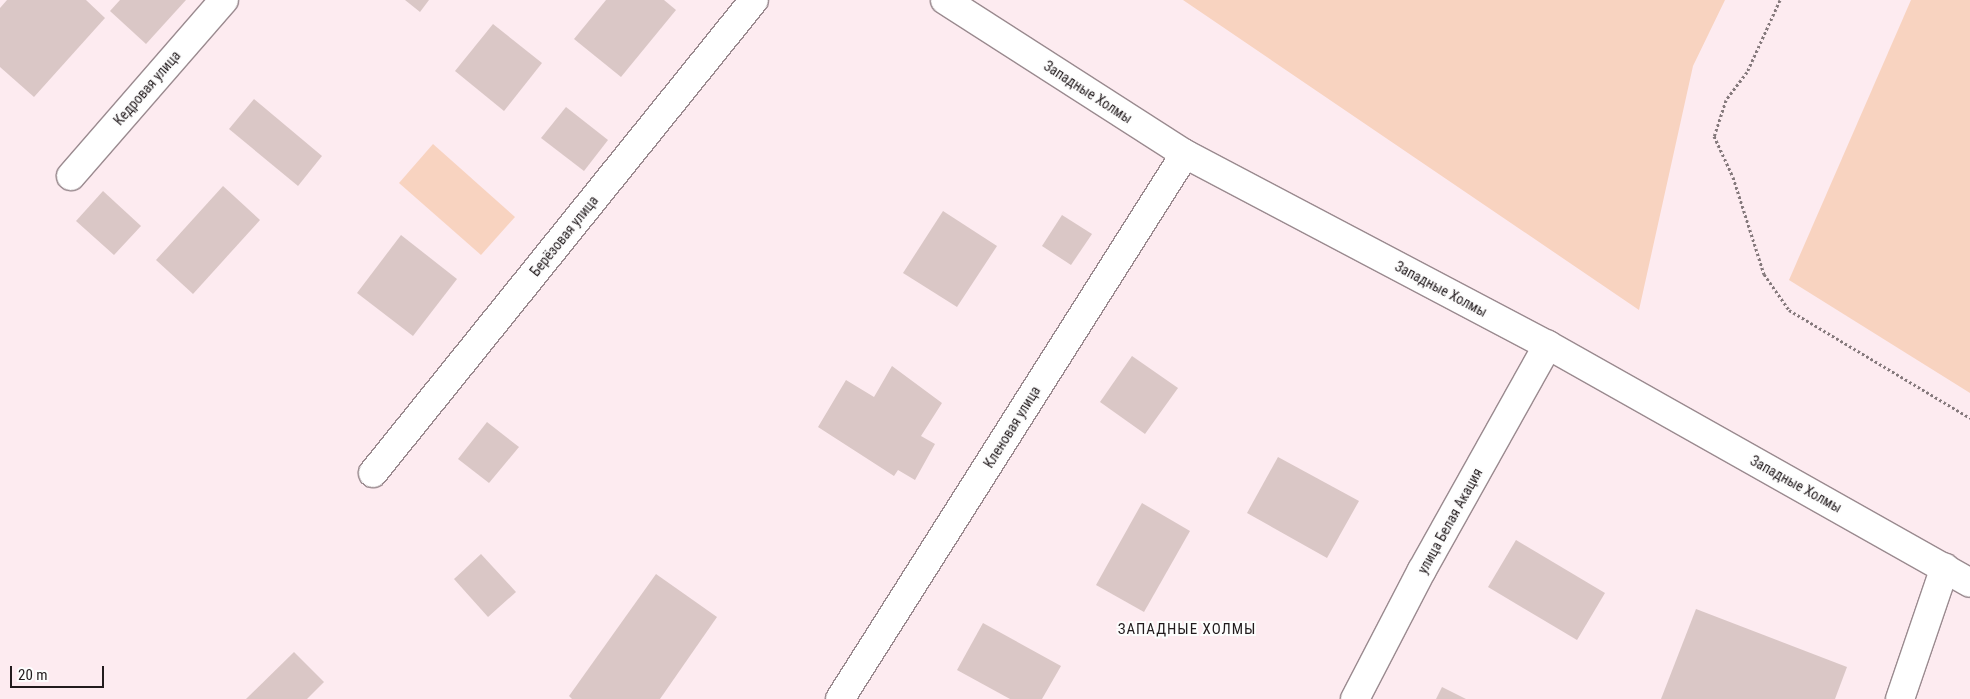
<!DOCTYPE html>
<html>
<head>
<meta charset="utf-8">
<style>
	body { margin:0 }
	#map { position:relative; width:1970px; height:699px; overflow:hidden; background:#fdebf0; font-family:"Roboto Condensed",sans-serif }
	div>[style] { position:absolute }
	.green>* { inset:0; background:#f8d3c0 }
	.building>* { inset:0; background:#dac7c6 }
	.path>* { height:3px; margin-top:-1.5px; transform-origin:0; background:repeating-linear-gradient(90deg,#85797c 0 2.5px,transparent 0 5px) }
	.roads { filter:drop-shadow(1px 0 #9a8a8f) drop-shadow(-1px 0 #9a8a8f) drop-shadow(0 1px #9a8a8f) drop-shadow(0 -1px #9a8a8f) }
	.minor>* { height:28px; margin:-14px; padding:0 14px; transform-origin:14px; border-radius:14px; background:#fff }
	span { translate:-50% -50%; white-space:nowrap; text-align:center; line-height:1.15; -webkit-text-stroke:4px #fdfdfd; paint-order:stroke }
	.street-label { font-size:14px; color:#221b1d }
	.neighbourhood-label { font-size:15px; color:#221b1d; letter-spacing:1px }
	.scale { position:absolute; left:10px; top:666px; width:94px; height:22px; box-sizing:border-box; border:2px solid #221b1d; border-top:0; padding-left:6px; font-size:15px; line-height:18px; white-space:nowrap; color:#221b1d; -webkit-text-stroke:4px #fdfdfd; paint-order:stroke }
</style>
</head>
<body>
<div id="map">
	<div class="green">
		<div style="clip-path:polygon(1183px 0,1725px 0,1693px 66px,1639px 310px)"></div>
		<div style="clip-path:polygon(1911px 0,1970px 0,1970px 393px,1789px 280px)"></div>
		<div style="clip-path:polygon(433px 144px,515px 217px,481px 255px,399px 183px)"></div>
	</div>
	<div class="building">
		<div style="clip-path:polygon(7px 0,86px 0,105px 18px,34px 97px,0 67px,0 8px)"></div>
		<div style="clip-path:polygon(120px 0,186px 0,146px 44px,110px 11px)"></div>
		<div style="clip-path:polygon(405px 0,429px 0,420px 12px)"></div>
		<div style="clip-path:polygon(606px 0,664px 0,676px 10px,621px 77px,574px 39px)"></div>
		<div style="clip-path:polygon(493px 24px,542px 63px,504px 111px,455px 71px)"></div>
		<div style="clip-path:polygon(254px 99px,322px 156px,298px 186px,229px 129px)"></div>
		<div style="clip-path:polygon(566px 107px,608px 140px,584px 171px,541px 138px)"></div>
		<div style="clip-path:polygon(223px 186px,260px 220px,193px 294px,156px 260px)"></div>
		<div style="clip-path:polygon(103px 191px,141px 226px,114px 255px,76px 221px)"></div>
		<div style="clip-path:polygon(943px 211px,997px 246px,957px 307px,903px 273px)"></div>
		<div style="clip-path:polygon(1062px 215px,1092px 234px,1071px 265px,1042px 246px)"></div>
		<div style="clip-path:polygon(401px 235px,457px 279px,413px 336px,357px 293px)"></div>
		<div style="clip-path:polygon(1132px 356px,1178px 388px,1145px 434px,1100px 402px)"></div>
		<div style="clip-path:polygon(892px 366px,942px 403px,921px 436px,935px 444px,915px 480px,898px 470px,894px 476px,818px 427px,846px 380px,874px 397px)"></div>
		<div style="clip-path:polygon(487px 422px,519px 447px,489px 483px,458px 459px)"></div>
		<div style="clip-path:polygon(1278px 457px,1359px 501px,1327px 558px,1247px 513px)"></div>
		<div style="clip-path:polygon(1142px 503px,1190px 531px,1144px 612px,1096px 585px)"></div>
		<div style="clip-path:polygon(1516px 540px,1605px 593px,1577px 640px,1488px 587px)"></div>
		<div style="clip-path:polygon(481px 554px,516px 592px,488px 617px,454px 579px)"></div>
		<div style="clip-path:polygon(656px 574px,717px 617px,660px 699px,572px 699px,569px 696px)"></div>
		<div style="clip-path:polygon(1696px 609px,1847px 667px,1835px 699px,1661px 699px)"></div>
		<div style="clip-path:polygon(983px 623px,1061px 666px,1042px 699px,1010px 699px,957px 670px)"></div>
		<div style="clip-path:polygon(294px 652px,324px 682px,307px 699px,246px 699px)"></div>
		<div style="clip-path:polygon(1442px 687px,1466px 699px,1436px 699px)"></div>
	</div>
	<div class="path">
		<div style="left:1780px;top:0;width:79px;rotate:114.6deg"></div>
		<div style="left:1747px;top:72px;width:35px;rotate:127deg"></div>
		<div style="left:1726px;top:100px;width:38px;rotate:108deg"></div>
		<div style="left:1714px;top:136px;width:45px;rotate:65.1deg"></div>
		<div style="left:1733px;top:177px;width:102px;rotate:72.3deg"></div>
		<div style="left:1764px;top:274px;width:44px;rotate:55.2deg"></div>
		<div style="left:1789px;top:310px;width:211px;rotate:30.8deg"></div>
	</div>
	<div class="roads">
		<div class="minor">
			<div style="left:945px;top:0;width:285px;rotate:32.7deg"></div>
			<div style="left:1185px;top:154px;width:410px;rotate:27.8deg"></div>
			<div style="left:1548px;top:345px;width:484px;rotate:29.4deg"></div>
			<div style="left:71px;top:176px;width:233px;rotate:-49deg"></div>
			<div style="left:373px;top:473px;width:607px;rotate:-51.15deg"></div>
			<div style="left:840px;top:699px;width:645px;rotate:-57.67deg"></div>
			<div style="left:1355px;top:699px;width:145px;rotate:-62.6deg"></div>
			<div style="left:1422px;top:570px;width:258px;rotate:-60.8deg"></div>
			<div style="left:1900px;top:699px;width:139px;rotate:-71.2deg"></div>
		</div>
	</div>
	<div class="street-label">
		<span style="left:147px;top:88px;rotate:-49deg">Кедровая улица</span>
		<span style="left:1088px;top:92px;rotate:33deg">Западные Холмы</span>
		<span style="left:564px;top:236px;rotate:-51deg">Берёзовая улица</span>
		<span style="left:1441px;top:289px;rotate:28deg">Западные Холмы</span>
		<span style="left:1012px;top:427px;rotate:-58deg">Кленовая улица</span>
		<span style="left:1796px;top:484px;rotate:29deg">Западные Холмы</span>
		<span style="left:1450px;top:521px;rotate:-61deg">улица Белая Акация</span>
	</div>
	<div class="neighbourhood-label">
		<span style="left:1187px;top:630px">ЗАПАДНЫЕ ХОЛМЫ</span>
	</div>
	<div class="scale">20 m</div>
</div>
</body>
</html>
